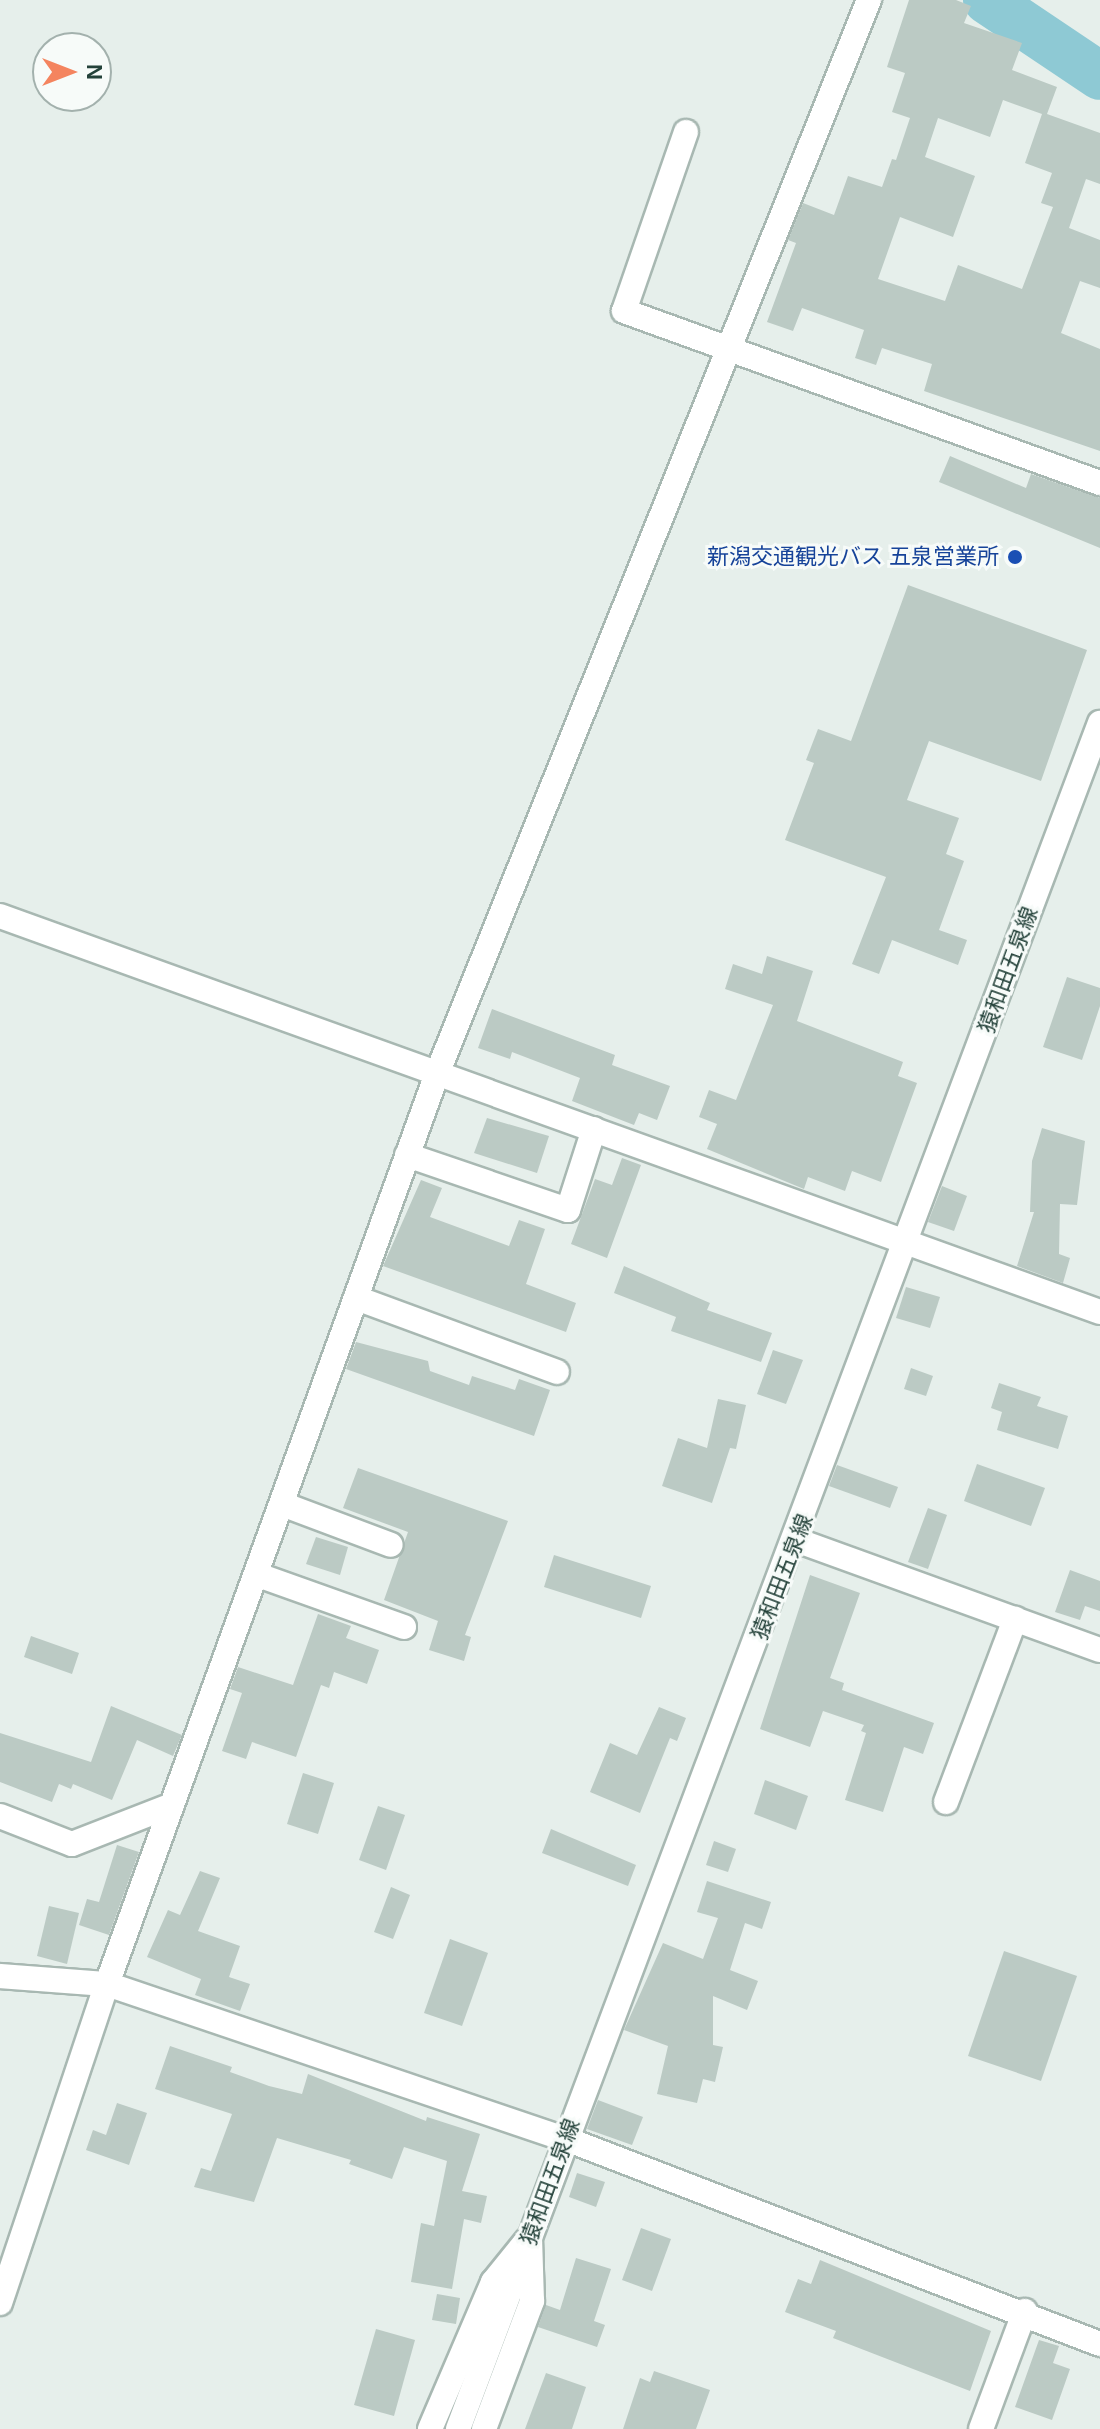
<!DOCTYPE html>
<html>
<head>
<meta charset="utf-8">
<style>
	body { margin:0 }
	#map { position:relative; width:1100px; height:2429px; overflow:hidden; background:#e6efeb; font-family:Helvetica,"Noto Sans JP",sans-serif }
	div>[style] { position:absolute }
	.river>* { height:48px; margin:-24px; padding:0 24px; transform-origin:24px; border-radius:24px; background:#8ec9d4 }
	.building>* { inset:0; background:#bbcac4 }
	.roads { filter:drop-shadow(2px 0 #a8b8b2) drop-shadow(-2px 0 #a8b8b2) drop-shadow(0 2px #a8b8b2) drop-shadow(0 -2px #a8b8b2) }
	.minor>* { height:24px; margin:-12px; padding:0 12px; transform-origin:12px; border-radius:12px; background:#fff }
	.tertiary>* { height:24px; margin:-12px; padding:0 12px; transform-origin:12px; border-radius:12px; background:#fff }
	.secondary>* { height:24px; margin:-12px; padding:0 12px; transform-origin:12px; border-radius:12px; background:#fff }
	.dots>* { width:22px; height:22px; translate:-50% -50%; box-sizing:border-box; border:4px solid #f7fbf9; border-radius:50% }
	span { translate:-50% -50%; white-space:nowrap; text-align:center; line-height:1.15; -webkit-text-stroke:6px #f7fbf9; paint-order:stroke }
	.transit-label { font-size:22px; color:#164399 }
	.right { translate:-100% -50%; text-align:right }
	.street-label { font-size:22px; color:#24423a }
	.north { position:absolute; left:32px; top:32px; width:80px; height:80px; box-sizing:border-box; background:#f7fbf9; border:2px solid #a3b1ad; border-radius:50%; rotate:90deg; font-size:22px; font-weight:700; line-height:32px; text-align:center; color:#24423a }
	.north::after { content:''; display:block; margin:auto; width:28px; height:36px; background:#f4845f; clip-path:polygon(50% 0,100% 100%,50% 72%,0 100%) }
</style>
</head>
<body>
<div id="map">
	<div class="river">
		<div style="left:987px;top:0;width:136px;rotate:33.9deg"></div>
	</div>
	<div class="building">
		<div style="clip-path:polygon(evenodd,909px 0,956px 0,971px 6px,964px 23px,1022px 43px,1012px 70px,1057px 87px,1047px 114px,1100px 133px,1100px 184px,1086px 179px,1069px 228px,1100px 240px,1100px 288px,1080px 281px,1061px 333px,1100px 349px,1100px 451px,924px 391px,932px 364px,882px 348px,876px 365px,855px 358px,864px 330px,802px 308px,793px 331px,767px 322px,796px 243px,788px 240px,803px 203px,834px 215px,848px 176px,882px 187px,892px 159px,896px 160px,910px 118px,892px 112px,905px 73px,887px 67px,909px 0,1003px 100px,1042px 114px,1025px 163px,1052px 173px,1041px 203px,1053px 207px,1022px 289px,958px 265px,945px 301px,878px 279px,900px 217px,953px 237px,975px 176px,925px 157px,938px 118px,990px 137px,1003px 100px)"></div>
		<div style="clip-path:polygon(950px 456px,1026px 488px,1031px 474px,1100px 498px,1100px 548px,939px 482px)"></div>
		<div style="clip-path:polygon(908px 585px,1087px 650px,1041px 781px,929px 741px,907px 800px,959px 818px,946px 854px,964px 861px,939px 930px,967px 940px,958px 965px,892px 940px,879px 974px,852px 964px,886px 877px,785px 840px,814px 763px,806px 760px,818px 729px,851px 741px)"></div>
		<div style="clip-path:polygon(767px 956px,813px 971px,797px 1021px,903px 1062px,898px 1076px,917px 1083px,881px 1182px,852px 1171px,845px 1191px,808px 1177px,804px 1189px,707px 1149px,717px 1124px,699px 1117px,709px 1090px,736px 1100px,773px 1005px,725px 989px,733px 964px,762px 974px)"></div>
		<div style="clip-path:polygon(1067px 977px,1100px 988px,1100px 1006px,1082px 1060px,1043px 1047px)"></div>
		<div style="clip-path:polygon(492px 1009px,615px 1055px,612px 1065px,670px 1086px,657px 1120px,639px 1113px,634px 1125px,572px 1101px,580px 1078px,512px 1052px,510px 1059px,478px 1048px)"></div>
		<div style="clip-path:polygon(487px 1118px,549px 1136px,537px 1173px,474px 1153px)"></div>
		<div style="clip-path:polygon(1042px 1128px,1085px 1141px,1077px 1205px,1060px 1204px,1059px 1254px,1070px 1258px,1063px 1283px,1017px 1266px,1034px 1212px,1030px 1212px,1032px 1161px)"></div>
		<div style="clip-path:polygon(622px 1158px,641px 1165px,607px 1258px,571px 1244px,595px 1179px,612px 1185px)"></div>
		<div style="clip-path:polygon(421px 1180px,442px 1188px,430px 1217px,509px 1246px,519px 1220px,545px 1229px,526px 1284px,576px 1303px,566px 1332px,383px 1266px)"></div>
		<div style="clip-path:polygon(942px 1186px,967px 1196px,954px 1231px,928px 1222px)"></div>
		<div style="clip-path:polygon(624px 1266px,710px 1303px,707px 1310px,772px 1333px,761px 1362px,671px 1331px,676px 1317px,614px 1293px)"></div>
		<div style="clip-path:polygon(906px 1287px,940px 1297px,930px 1328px,896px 1318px)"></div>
		<div style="clip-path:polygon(356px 1342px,428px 1361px,430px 1371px,469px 1385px,472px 1376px,515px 1390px,519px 1379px,550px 1390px,534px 1436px,346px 1369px)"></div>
		<div style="clip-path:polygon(773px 1350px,803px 1360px,786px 1404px,757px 1394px)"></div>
		<div style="clip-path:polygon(911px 1368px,933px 1376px,926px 1396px,904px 1389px)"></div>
		<div style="clip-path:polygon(999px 1383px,1041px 1397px,1037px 1406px,1068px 1416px,1058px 1449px,997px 1430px,1002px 1412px,991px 1408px)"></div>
		<div style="clip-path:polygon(718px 1399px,746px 1405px,736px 1449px,730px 1448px,712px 1503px,662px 1486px,678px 1438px,707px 1448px)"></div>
		<div style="clip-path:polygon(977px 1464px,1045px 1488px,1031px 1526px,964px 1501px)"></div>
		<div style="clip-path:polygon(837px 1465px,898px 1487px,890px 1508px,829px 1486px)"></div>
		<div style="clip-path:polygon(358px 1468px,508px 1521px,465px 1635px,471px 1637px,464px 1661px,429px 1650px,438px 1621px,384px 1600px,408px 1532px,343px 1508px)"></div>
		<div style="clip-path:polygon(928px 1508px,947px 1515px,928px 1569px,908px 1562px)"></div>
		<div style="clip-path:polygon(316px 1537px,348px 1547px,340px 1575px,306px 1564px)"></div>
		<div style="clip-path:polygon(554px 1555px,651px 1586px,641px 1618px,544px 1587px)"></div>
		<div style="clip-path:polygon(1070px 1570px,1100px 1581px,1100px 1611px,1085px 1606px,1080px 1620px,1055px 1612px)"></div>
		<div style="clip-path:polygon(810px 1575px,860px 1593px,830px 1678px,844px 1683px,842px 1690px,934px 1723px,923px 1754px,904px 1747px,883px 1812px,845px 1800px,866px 1733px,861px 1731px,864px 1725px,823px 1711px,810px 1747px,760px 1729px)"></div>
		<div style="clip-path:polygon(318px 1614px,351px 1626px,346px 1638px,379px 1650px,367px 1684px,334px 1672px,329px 1688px,321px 1685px,296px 1757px,252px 1742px,246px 1759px,222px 1751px,242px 1693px,230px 1689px,238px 1667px,293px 1685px)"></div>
		<div style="clip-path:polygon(31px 1636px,79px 1653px,72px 1674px,24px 1657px)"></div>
		<div style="clip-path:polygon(111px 1706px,182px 1735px,173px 1756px,137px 1740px,112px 1800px,73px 1784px,71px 1789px,59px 1784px,52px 1802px,0 1782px,0 1733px,91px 1762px)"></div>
		<div style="clip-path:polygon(659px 1707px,686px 1718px,677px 1741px,670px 1738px,640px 1813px,590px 1792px,610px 1743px,637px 1755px)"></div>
		<div style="clip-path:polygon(303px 1773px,334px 1783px,318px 1834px,287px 1824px)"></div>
		<div style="clip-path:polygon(765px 1780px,808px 1796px,796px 1830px,754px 1814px)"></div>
		<div style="clip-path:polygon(378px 1806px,405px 1815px,386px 1870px,359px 1860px)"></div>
		<div style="clip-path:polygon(551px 1829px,636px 1865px,628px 1886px,542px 1853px)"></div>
		<div style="clip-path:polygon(714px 1841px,736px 1849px,728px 1872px,706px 1865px)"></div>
		<div style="clip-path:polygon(117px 1845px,139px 1852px,109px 1935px,79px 1925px,87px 1899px,99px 1902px)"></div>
		<div style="clip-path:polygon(200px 1871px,220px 1878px,198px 1931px,240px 1946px,229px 1977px,250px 1984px,240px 2011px,195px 1995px,201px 1979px,147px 1957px,168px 1910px,180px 1915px)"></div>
		<div style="clip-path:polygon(707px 1881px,771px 1902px,762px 1929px,745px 1923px,730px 1970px,758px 1981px,747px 2010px,713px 1996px,713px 2045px,723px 2047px,715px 2082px,703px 2079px,697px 2103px,657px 2094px,668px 2046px,624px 2030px,663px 1943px,703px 1959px,718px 1918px,697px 1912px)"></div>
		<div style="clip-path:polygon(391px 1887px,410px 1895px,393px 1939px,374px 1932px)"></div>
		<div style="clip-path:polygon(49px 1906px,79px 1913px,67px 1964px,37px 1956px)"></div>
		<div style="clip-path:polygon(450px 1939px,488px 1953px,462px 2026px,424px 2013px)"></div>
		<div style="clip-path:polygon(1004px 1951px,1077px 1976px,1041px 2081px,968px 2056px)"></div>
		<div style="clip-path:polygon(170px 2046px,232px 2067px,230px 2072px,269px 2086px,302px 2094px,308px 2074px,426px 2121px,427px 2117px,480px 2134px,462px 2191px,487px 2196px,481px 2223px,464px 2219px,452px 2289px,411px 2282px,421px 2223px,434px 2226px,447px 2161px,404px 2147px,392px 2179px,349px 2164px,351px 2160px,277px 2138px,254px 2202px,194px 2187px,201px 2168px,211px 2171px,232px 2114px,155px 2089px)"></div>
		<div style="clip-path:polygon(598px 2100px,643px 2117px,632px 2145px,587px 2129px)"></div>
		<div style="clip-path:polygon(117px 2103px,147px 2113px,129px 2165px,86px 2150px,93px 2130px,106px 2135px)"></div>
		<div style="clip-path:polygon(577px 2173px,605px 2182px,596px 2207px,569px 2197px)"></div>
		<div style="clip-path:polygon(641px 2228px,671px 2239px,652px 2291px,622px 2280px)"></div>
		<div style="clip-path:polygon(576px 2258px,611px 2269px,594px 2321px,605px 2325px,597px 2347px,538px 2327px,546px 2305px,560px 2310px)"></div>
		<div style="clip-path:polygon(820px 2260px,991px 2331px,970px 2391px,833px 2338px,836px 2331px,785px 2312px,798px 2279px,811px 2284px)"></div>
		<div style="clip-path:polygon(437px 2294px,460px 2298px,456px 2324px,432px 2320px)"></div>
		<div style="clip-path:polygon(376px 2329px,415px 2340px,394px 2416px,354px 2405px)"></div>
		<div style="clip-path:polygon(1039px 2340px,1059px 2346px,1053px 2363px,1070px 2369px,1052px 2420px,1015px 2407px)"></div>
		<div style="clip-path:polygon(654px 2371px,710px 2390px,696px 2429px,623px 2429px,640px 2378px,650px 2382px)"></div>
		<div style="clip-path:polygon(546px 2373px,586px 2387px,572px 2429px,525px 2429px)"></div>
	</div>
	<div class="roads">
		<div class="minor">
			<div style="left:686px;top:132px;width:189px;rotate:109.1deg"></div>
			<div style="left:624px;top:311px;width:506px;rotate:19.87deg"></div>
			<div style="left:0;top:916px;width:1169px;rotate:19.8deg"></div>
			<div style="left:407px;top:1155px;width:170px;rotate:18.9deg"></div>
			<div style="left:568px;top:1210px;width:85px;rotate:-72.2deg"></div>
			<div style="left:356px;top:1298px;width:214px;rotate:20.2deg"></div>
			<div style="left:282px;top:1504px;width:116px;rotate:20.6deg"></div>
			<div style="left:258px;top:1575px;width:155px;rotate:19.6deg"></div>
			<div style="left:946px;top:1802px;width:196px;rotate:-69.3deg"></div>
			<div style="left:0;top:1816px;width:77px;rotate:21.3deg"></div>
			<div style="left:72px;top:1844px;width:107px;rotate:-21.3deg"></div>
			<div style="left:0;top:1976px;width:107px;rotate:4.3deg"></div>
			<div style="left:107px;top:1984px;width:484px;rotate:18.7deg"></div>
			<div style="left:566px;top:2139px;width:572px;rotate:21deg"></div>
			<div style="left:0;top:2303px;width:336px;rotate:-71.5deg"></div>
			<div style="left:107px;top:1984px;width:968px;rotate:-70.07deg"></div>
			<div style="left:437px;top:1074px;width:1158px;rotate:-68.09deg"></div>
			<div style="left:430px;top:2429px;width:160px;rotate:-66.8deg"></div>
			<div style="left:493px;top:2282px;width:54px;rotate:-51deg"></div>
			<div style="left:484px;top:2429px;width:137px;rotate:-69.4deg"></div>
			<div style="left:532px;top:2301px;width:62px;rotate:-91.8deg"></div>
			<div style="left:981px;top:2429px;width:126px;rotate:-69.6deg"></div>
		</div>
		<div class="tertiary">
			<div style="left:796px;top:1540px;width:323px;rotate:19.9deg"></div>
		</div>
		<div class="secondary">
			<div style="left:458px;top:2429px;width:1823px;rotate:-69.38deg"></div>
		</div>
	</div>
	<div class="dots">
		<div style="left:1015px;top:557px;background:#1a4fb4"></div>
	</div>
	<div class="transit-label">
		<span class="right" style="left:999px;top:557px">新潟交通観光バス 五泉営業所</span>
	</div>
	<div class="street-label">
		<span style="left:1008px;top:970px;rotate:-70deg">猿和田五泉線</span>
		<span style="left:782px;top:1577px;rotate:-69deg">猿和田五泉線</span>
		<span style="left:550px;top:2182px;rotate:-70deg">猿和田五泉線</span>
	</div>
	<div class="north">N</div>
</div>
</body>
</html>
